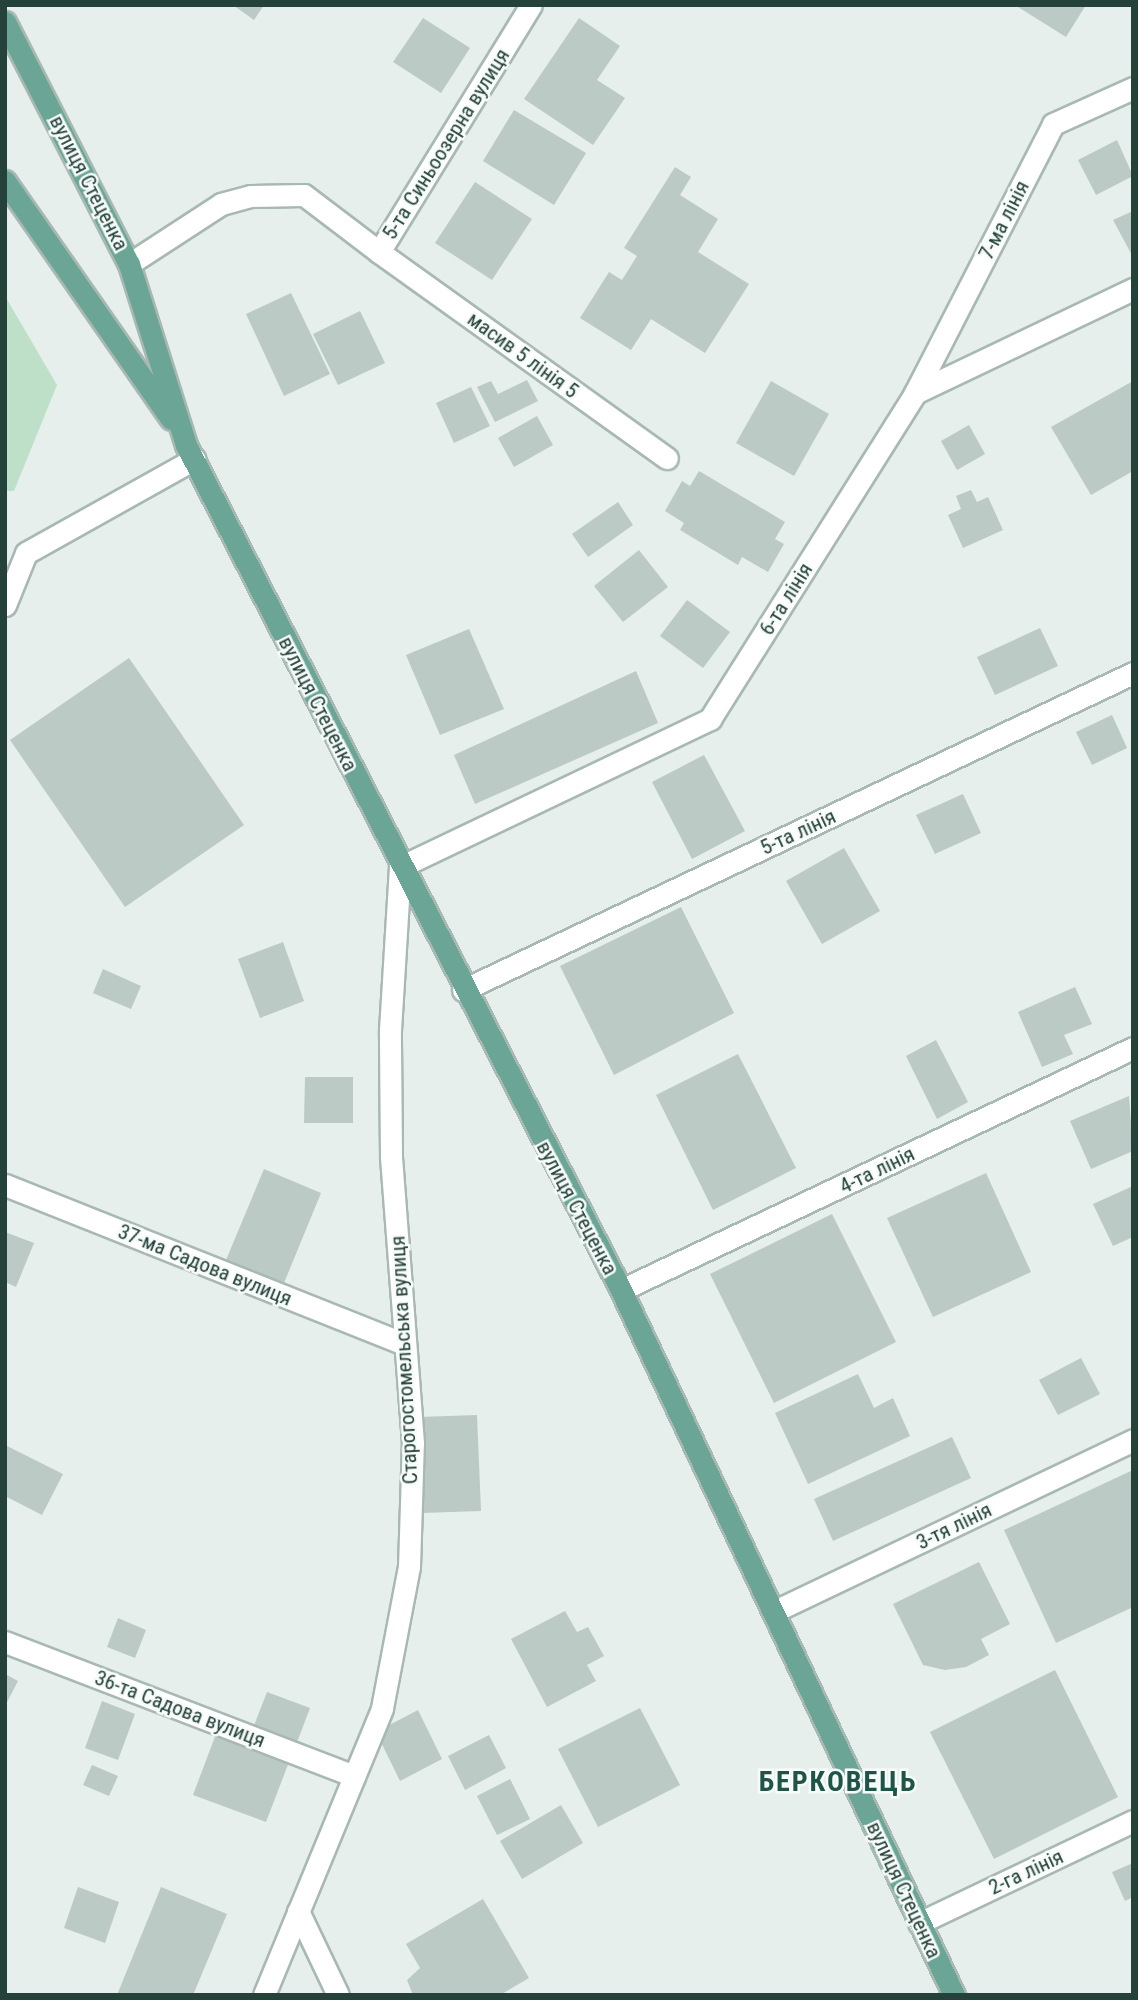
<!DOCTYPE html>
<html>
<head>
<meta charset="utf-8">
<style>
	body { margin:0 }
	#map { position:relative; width:1138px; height:2000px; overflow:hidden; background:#e6efeb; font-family:"Roboto Condensed",sans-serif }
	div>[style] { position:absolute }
	.green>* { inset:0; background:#bfe0c8 }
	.building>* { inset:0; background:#bbcac4 }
	.roads { filter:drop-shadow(2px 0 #a8b8b2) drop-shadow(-2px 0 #a8b8b2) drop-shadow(0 2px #a8b8b2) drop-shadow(0 -2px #a8b8b2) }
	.minor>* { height:21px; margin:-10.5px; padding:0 10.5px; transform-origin:10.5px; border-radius:10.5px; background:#fff }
	.major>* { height:21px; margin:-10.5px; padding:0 10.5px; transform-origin:10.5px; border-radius:10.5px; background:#6aa596 }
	span { translate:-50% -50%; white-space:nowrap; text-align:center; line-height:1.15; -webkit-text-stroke:5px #f7fbf9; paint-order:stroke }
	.street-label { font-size:21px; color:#24423a }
	.district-label { font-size:28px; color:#1f5548; font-weight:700; letter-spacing:2px }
	.frame { position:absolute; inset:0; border:7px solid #24423a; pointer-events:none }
</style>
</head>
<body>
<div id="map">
	<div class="green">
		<div style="clip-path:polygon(5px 296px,57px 385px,14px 491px,7px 491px)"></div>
	</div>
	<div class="building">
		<div style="clip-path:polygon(233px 5px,264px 5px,254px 20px)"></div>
		<div style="clip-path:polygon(1015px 5px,1086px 5px,1066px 37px)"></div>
		<div style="clip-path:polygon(423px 18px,470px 48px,441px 93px,393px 62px)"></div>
		<div style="clip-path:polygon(579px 18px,620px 46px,597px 80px,625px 98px,593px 145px,524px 99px)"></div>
		<div style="clip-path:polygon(514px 110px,586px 153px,554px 205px,483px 161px)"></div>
		<div style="clip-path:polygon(1117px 140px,1133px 176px,1096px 195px,1078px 160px)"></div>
		<div style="clip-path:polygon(675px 167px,691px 177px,680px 195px,718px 219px,698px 252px,749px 284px,705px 353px,651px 319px,631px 350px,580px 318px,609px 272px,622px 280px,637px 256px,624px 248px)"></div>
		<div style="clip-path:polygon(475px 182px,532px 219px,492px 280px,435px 243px)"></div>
		<div style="clip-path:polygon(1133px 211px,1133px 257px,1113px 220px)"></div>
		<div style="clip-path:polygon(291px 293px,330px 374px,284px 396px,246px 314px)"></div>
		<div style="clip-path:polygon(360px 311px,385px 363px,338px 385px,313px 334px)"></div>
		<div style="clip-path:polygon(527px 380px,538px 401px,495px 422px,477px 387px,491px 381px,498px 394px)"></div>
		<div style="clip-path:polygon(771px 381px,829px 414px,794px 476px,736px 443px)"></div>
		<div style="clip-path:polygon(1133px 381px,1133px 471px,1091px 495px,1051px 427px)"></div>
		<div style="clip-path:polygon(471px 387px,490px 426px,454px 443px,436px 403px)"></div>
		<div style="clip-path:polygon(537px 416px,553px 445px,514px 467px,498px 438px)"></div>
		<div style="clip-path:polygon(969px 425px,985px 454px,957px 470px,941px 441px)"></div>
		<div style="clip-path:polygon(699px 471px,785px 522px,775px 539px,784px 544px,768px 572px,742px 557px,738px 565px,680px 530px,684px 523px,665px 511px,682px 481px,690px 486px)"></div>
		<div style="clip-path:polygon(971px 490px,977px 502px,988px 497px,1003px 530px,963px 548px,948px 515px,961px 509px,956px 496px)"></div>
		<div style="clip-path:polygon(618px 502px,633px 525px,588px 557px,572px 534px)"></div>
		<div style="clip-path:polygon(639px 550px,668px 587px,623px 622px,594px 586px)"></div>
		<div style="clip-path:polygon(687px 600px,730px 632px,703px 668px,660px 636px)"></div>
		<div style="clip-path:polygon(1040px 628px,1058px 666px,995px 695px,977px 657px)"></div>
		<div style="clip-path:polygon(469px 629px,504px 709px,440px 735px,406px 655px)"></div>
		<div style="clip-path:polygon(129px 658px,244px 825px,125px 907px,10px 740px)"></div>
		<div style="clip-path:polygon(636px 671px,658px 723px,475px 804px,454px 755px)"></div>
		<div style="clip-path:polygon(1112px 715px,1127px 748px,1092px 765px,1076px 732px)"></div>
		<div style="clip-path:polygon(704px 755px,745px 831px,692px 859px,652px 782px)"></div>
		<div style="clip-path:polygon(963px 794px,981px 833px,935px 854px,916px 815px)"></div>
		<div style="clip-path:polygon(844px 848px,880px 911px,822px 944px,786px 881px)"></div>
		<div style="clip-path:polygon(681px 907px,734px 1013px,614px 1075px,560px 966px)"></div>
		<div style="clip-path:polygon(283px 942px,304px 1001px,260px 1018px,238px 959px)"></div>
		<div style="clip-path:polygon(103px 969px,141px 986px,131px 1009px,93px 993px)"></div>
		<div style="clip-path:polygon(1075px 987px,1092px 1024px,1064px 1035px,1073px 1054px,1042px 1067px,1018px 1012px)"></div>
		<div style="clip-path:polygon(936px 1040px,968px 1102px,937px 1119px,906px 1056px)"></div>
		<div style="clip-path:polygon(738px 1054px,796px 1168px,713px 1210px,656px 1095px)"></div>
		<div style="clip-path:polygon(305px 1077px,353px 1077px,353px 1123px,304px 1123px)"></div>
		<div style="clip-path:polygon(1129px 1096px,1133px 1151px,1091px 1169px,1070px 1121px)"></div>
		<div style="clip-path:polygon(264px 1169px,321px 1193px,284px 1283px,226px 1260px)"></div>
		<div style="clip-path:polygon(986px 1173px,1031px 1272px,933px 1317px,887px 1218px)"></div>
		<div style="clip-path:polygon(1133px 1186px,1133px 1237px,1113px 1246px,1093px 1204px)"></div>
		<div style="clip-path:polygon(832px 1214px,896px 1342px,774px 1403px,710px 1274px)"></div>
		<div style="clip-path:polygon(5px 1232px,34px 1243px,16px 1287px,5px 1282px)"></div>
		<div style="clip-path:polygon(1081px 1358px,1100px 1394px,1058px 1415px,1039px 1380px)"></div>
		<div style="clip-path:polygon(858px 1374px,874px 1408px,893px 1398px,910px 1436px,808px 1484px,775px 1413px)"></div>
		<div style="clip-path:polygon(477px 1415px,481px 1511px,422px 1513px,419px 1417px)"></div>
		<div style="clip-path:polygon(952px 1437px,971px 1478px,833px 1541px,814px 1499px)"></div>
		<div style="clip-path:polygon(5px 1445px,63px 1474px,42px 1515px,5px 1496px)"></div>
		<div style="clip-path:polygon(1133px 1470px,1133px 1607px,1056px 1643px,1004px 1530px)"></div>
		<div style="clip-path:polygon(979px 1562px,1010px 1624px,981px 1639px,989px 1655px,966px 1667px,945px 1670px,923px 1665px,893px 1604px)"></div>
		<div style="clip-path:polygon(565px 1611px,577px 1632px,588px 1627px,604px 1656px,587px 1665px,596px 1681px,547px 1707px,511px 1639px)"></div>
		<div style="clip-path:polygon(118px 1618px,146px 1630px,135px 1658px,107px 1647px)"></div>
		<div style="clip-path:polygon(1055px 1670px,1118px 1797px,994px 1859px,930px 1732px)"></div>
		<div style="clip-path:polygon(5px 1674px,18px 1681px,5px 1706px)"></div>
		<div style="clip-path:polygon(267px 1692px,310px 1708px,296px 1745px,253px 1728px)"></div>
		<div style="clip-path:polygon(102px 1701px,135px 1714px,118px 1760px,85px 1748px)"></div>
		<div style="clip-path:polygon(640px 1708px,680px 1785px,598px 1827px,558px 1749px)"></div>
		<div style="clip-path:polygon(418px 1710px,442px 1759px,400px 1781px,376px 1732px)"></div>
		<div style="clip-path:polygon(216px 1734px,289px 1762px,266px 1822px,193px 1795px)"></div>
		<div style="clip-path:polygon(489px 1735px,506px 1768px,465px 1790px,448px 1756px)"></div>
		<div style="clip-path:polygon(92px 1765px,118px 1776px,109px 1796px,83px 1785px)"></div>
		<div style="clip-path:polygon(510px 1779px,530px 1819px,497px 1835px,477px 1796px)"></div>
		<div style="clip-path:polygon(561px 1805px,583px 1843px,522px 1879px,500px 1841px)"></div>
		<div style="clip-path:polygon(1133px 1863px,1133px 1897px,1125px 1901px,1112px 1872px)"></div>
		<div style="clip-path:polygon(78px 1887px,119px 1902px,105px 1943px,64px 1928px)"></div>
		<div style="clip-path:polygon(161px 1887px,227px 1914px,193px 1995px,117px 1995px)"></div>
		<div style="clip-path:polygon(483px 1899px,529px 1978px,500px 1995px,413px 1995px,407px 1980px,420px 1968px,406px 1944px)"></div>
	</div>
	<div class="roads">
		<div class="minor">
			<div style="left:379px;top:252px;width:354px;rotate:35.6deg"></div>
			<div style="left:129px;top:264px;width:110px;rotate:-33.1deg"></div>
			<div style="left:221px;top:204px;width:31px;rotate:-15deg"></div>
			<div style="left:251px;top:196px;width:53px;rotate:-1.1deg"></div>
			<div style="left:304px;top:195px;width:94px;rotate:37.2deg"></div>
			<div style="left:379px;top:252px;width:290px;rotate:-58.4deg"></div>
			<div style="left:915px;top:393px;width:242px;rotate:-25.5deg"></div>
			<div style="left:5px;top:605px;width:56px;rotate:-68deg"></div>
			<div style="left:26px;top:553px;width:193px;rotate:-29.2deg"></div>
			<div style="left:463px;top:990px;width:741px;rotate:-25.32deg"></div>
			<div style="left:5px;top:1185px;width:430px;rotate:21.7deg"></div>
			<div style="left:621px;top:1290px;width:566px;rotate:-25.3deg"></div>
			<div style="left:775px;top:1611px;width:397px;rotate:-25.5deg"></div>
			<div style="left:5px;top:1642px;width:374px;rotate:21deg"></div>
			<div style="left:298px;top:1911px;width:93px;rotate:64.5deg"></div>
			<div style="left:919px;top:1923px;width:237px;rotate:-25.5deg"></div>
			<div style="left:264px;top:1995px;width:310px;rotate:-67.6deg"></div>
			<div style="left:382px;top:1708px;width:144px;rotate:-79.2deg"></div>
			<div style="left:409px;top:1567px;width:124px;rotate:-88.2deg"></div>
			<div style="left:413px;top:1443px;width:288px;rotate:-94.4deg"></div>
			<div style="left:391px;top:1156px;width:126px;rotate:-90.5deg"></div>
			<div style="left:390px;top:1030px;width:163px;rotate:-86.5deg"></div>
			<div style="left:400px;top:867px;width:344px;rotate:-25.5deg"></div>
			<div style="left:710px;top:719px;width:385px;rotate:-57.8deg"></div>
			<div style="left:915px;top:393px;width:302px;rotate:-62.8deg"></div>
			<div style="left:1053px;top:124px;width:88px;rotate:-24.2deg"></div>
		</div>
		<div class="major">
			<div style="left:5px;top:22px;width:272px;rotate:62.9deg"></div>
			<div style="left:129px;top:264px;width:190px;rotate:72.5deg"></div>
			<div style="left:186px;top:445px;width:950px;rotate:62.76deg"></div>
			<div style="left:621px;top:1290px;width:780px;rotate:64.72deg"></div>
			<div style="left:5px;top:181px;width:290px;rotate:55.1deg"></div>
		</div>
	</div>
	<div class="street-label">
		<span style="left:446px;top:144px;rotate:-58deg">5-та Синьоозерна вулиця</span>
		<span style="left:89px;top:183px;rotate:63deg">вулиця Стеценка</span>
		<span style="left:1004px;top:220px;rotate:-63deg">7-ма лінія</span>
		<span style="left:523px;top:355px;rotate:36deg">масив 5 лінія 5</span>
		<span style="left:786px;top:599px;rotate:-58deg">6-та лінія</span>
		<span style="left:318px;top:704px;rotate:63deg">вулиця Стеценка</span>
		<span style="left:798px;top:832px;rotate:-25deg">5-та лінія</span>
		<span style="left:877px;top:1170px;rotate:-26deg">4-та лінія</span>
		<span style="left:577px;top:1208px;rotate:62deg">вулиця Стеценка</span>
		<span style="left:205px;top:1265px;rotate:22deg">37-ма Садова вулиця</span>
		<span style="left:404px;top:1360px;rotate:-93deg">Старогостомельська вулиця</span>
		<span style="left:954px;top:1526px;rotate:-26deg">3-тя лінія</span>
		<span style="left:180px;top:1709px;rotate:21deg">36-та Садова вулиця</span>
		<span style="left:1026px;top:1872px;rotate:-25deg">2-га лінія</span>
		<span style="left:904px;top:1890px;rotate:65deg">вулиця Стеценка</span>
	</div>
	<div class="district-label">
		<span style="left:838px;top:1782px">БЕРКОВЕЦЬ</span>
	</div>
	<div class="frame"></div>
</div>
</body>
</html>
